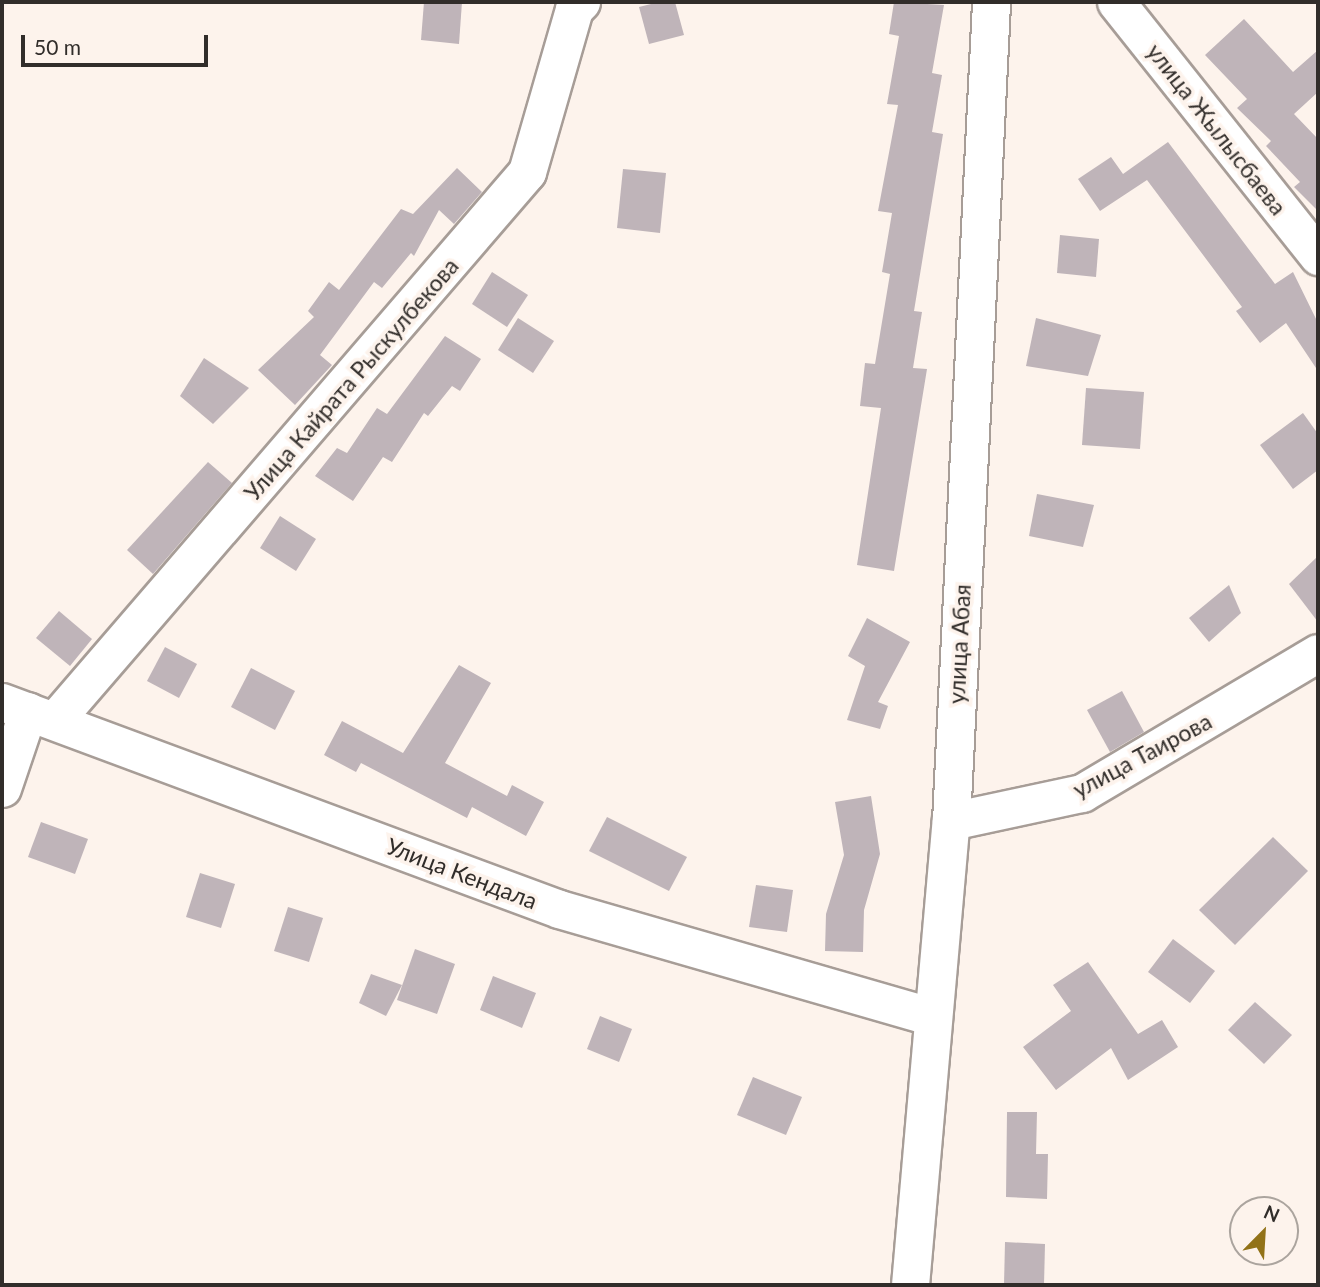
<!DOCTYPE html>
<html>
<head>
<meta charset="utf-8">
<style>
	body { margin:0 }
	#map { position:relative; width:1320px; height:1287px; overflow:hidden; background:#fdf3ec; font-family:Lato,sans-serif }
	div>[style] { position:absolute }
	.building>* { inset:0; background:#bfb4b9 }
	.roads { filter:drop-shadow(2px 0 #a79d97) drop-shadow(-2px 0 #a79d97) drop-shadow(0 2px #a79d97) drop-shadow(0 -2px #a79d97) }
	.minor>* { height:37px; margin:-18.5px; padding:0 18.5px; transform-origin:18.5px; border-radius:18.5px; background:#fff }
	span { translate:-50% -50%; white-space:nowrap; text-align:center; line-height:1.15; -webkit-text-stroke:7px #fdf3ec; paint-order:stroke }
	.street-label { font-size:23px; color:#312d2a }
	.frame { position:absolute; inset:0; border:4px solid #312d2a; pointer-events:none }
	.north { position:absolute; left:1229px; top:1196px; width:70px; height:70px; box-sizing:border-box; background:#fdf3ec; border:2px solid #aba49e; border-radius:50%; rotate:24deg; font-size:19px; font-weight:700; line-height:28px; text-align:center; color:#312d2a }
	.north::after { content:''; display:block; margin:auto; width:24px; height:32px; background:#927218; clip-path:polygon(50% 0,100% 100%,50% 72%,0 100%) }
	.scale { position:absolute; left:21px; top:35px; width:187px; height:32px; box-sizing:border-box; border:4px solid #312d2a; border-top:0; padding-left:9px; font-size:21px; line-height:24px; white-space:nowrap; color:#312d2a; -webkit-text-stroke:5px #fdf3ec; paint-order:stroke }
</style>
</head>
<body>
<div id="map">
	<div class="building">
		<div style="clip-path:polygon(424px 2px,462px 2px,459px 44px,421px 40px)"></div>
		<div style="clip-path:polygon(659px 2px,675px 2px,684px 35px,649px 44px,639px 7px)"></div>
		<div style="clip-path:polygon(894px 2px,944px 5px,932px 73px,942px 75px,932px 132px,943px 134px,914px 311px,922px 312px,913px 368px,927px 369px,894px 571px,857px 565px,881px 408px,860px 406px,865px 363px,875px 364px,890px 274px,882px 272px,892px 213px,878px 211px,898px 105px,887px 104px,899px 36px,889px 34px)"></div>
		<div style="clip-path:polygon(1244px 19px,1293px 72px,1318px 50px,1318px 92px,1294px 114px,1318px 139px,1318px 211px,1294px 187px,1300px 182px,1266px 146px,1271px 141px,1237px 108px,1247px 99px,1205px 55px)"></div>
		<div style="clip-path:polygon(1168px 142px,1275px 284px,1293px 272px,1318px 323px,1318px 371px,1286px 323px,1260px 343px,1236px 311px,1242px 307px,1147px 180px,1100px 211px,1078px 179px,1111px 157px,1123px 174px)"></div>
		<div style="clip-path:polygon(457px 168px,482px 192px,454px 224px,439px 210px,414px 256px,411px 253px,382px 288px,374px 282px,320px 355px,332px 365px,295px 405px,258px 370px,314px 317px,308px 311px,329px 282px,339px 290px,401px 209px,413px 214px)"></div>
		<div style="clip-path:polygon(623px 169px,666px 173px,660px 233px,617px 228px)"></div>
		<div style="clip-path:polygon(1060px 235px,1099px 239px,1096px 277px,1057px 273px)"></div>
		<div style="clip-path:polygon(492px 272px,528px 295px,507px 327px,472px 304px)"></div>
		<div style="clip-path:polygon(518px 318px,554px 341px,533px 373px,498px 350px)"></div>
		<div style="clip-path:polygon(1036px 318px,1101px 335px,1088px 376px,1026px 366px)"></div>
		<div style="clip-path:polygon(445px 336px,481px 359px,460px 391px,452px 386px,428px 416px,424px 413px,392px 462px,383px 457px,353px 501px,315px 476px,337px 448px,347px 453px,377px 408px,387px 414px)"></div>
		<div style="clip-path:polygon(204px 358px,249px 388px,213px 424px,180px 396px)"></div>
		<div style="clip-path:polygon(1086px 388px,1144px 392px,1140px 449px,1082px 445px)"></div>
		<div style="clip-path:polygon(1303px 413px,1318px 434px,1318px 470px,1293px 489px,1260px 445px)"></div>
		<div style="clip-path:polygon(208px 462px,232px 483px,153px 574px,127px 550px)"></div>
		<div style="clip-path:polygon(1037px 494px,1094px 505px,1083px 547px,1029px 536px)"></div>
		<div style="clip-path:polygon(280px 516px,316px 539px,296px 571px,260px 548px)"></div>
		<div style="clip-path:polygon(1318px 556px,1318px 622px,1289px 584px)"></div>
		<div style="clip-path:polygon(1229px 585px,1241px 613px,1209px 642px,1189px 618px)"></div>
		<div style="clip-path:polygon(59px 611px,92px 639px,70px 666px,36px 638px)"></div>
		<div style="clip-path:polygon(867px 618px,910px 642px,878px 702px,888px 706px,880px 729px,847px 720px,865px 666px,848px 656px)"></div>
		<div style="clip-path:polygon(165px 647px,197px 664px,179px 698px,147px 681px)"></div>
		<div style="clip-path:polygon(459px 665px,491px 683px,445px 763px,507px 796px,512px 785px,544px 802px,526px 836px,472px 807px,467px 818px,361px 763px,356px 772px,324px 755px,342px 721px,403px 753px)"></div>
		<div style="clip-path:polygon(251px 668px,295px 691px,275px 730px,231px 707px)"></div>
		<div style="clip-path:polygon(1122px 691px,1144px 732px,1110px 752px,1087px 710px)"></div>
		<div style="clip-path:polygon(871px 796px,880px 854px,864px 910px,863px 952px,825px 951px,826px 914px,844px 855px,835px 802px)"></div>
		<div style="clip-path:polygon(607px 817px,687px 857px,669px 891px,589px 851px)"></div>
		<div style="clip-path:polygon(41px 822px,88px 839px,75px 874px,28px 857px)"></div>
		<div style="clip-path:polygon(1273px 837px,1308px 871px,1235px 945px,1199px 910px)"></div>
		<div style="clip-path:polygon(200px 873px,235px 884px,221px 928px,186px 917px)"></div>
		<div style="clip-path:polygon(756px 885px,793px 890px,787px 932px,749px 927px)"></div>
		<div style="clip-path:polygon(288px 907px,323px 918px,309px 962px,274px 951px)"></div>
		<div style="clip-path:polygon(1173px 939px,1215px 971px,1190px 1003px,1148px 972px)"></div>
		<div style="clip-path:polygon(415px 949px,455px 964px,437px 1014px,397px 1000px)"></div>
		<div style="clip-path:polygon(1088px 962px,1138px 1034px,1162px 1020px,1178px 1047px,1128px 1080px,1111px 1048px,1056px 1090px,1023px 1047px,1071px 1011px,1053px 985px)"></div>
		<div style="clip-path:polygon(371px 974px,402px 985px,386px 1016px,359px 1003px)"></div>
		<div style="clip-path:polygon(493px 976px,536px 993px,522px 1028px,480px 1010px)"></div>
		<div style="clip-path:polygon(1255px 1002px,1292px 1035px,1264px 1064px,1228px 1030px)"></div>
		<div style="clip-path:polygon(600px 1016px,632px 1029px,619px 1062px,587px 1049px)"></div>
		<div style="clip-path:polygon(753px 1077px,802px 1097px,786px 1135px,737px 1115px)"></div>
		<div style="clip-path:polygon(1007px 1112px,1037px 1112px,1036px 1154px,1048px 1154px,1047px 1199px,1006px 1197px)"></div>
		<div style="clip-path:polygon(1005px 1242px,1045px 1244px,1044px 1285px,1004px 1285px)"></div>
	</div>
	<div class="roads">
		<div class="minor">
			<div style="left:1116px;top:2px;width:325px;rotate:51.5deg"></div>
			<div style="left:2px;top:702px;width:594px;rotate:20.39deg"></div>
			<div style="left:559px;top:909px;width:388px;rotate:16.1deg"></div>
			<div style="left:55px;top:720px;width:723px;rotate:-49.26deg"></div>
			<div style="left:527px;top:172px;width:170px;rotate:-73.9deg"></div>
			<div style="left:574px;top:9px;width:10px;rotate:-45deg"></div>
			<div style="left:2px;top:788px;width:81px;rotate:-71.3deg"></div>
			<div style="left:951px;top:821px;width:134px;rotate:-12.1deg"></div>
			<div style="left:1082px;top:793px;width:274px;rotate:-30.7deg"></div>
			<div style="left:910px;top:1285px;width:466px;rotate:-85deg"></div>
			<div style="left:951px;top:821px;width:820px;rotate:-87.2deg"></div>
		</div>
	</div>
	<div class="street-label">
		<span style="left:1217px;top:129px;rotate:52deg">улица Жылысбаева</span>
		<span style="left:351px;top:379px;rotate:-49deg">Улица Кайрата Рыскулбекова</span>
		<span style="left:959px;top:644px;rotate:-87deg">улица Абая</span>
		<span style="left:1142px;top:755px;rotate:-28deg">улица Таирова</span>
		<span style="left:462px;top:873px;rotate:21deg">Улица Кендала</span>
	</div>
	<div class="frame"></div>
	<div class="north">N</div>
	<div class="scale">50 m</div>
</div>
</body>
</html>
